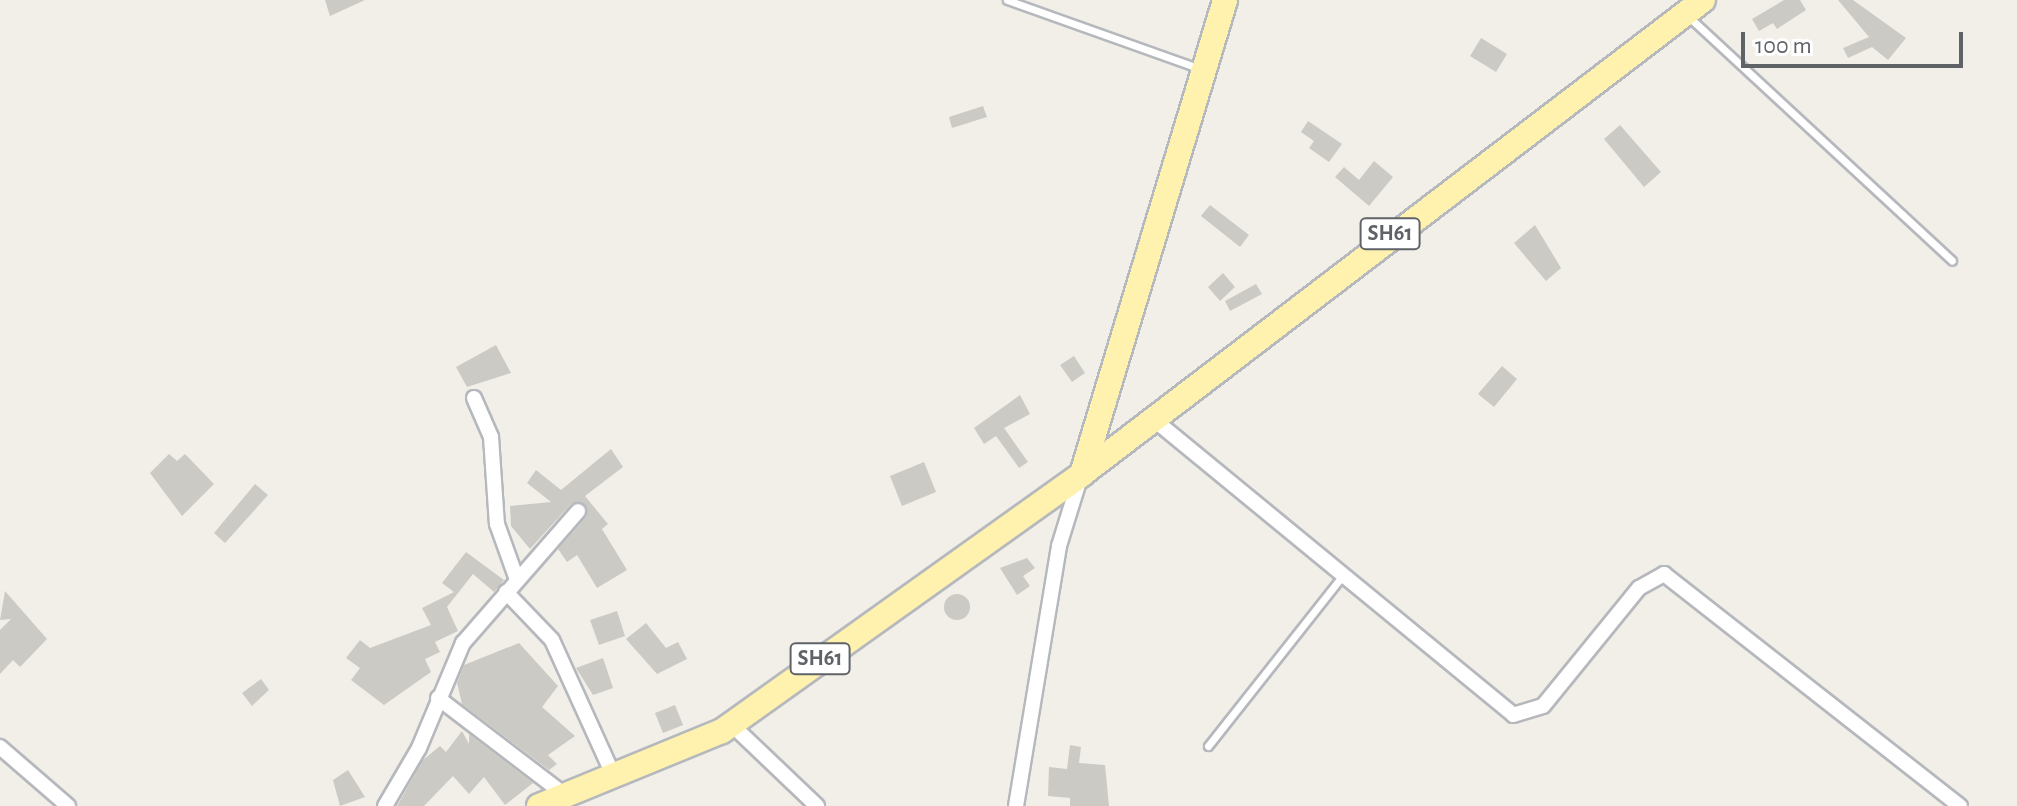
<!DOCTYPE html>
<html>
<head>
<meta charset="utf-8">
<style>
	body { margin:0 }
	#map { position:relative; width:2017px; height:806px; overflow:hidden; background:#f1efe8; font-family:"Alegreya Sans",sans-serif }
	div>[style] { position:absolute }
	.building>* { inset:0; background:#cccac5 }
	.round { border-radius:50% }
	.roads { filter:drop-shadow(2px 0 #b5b8bc) drop-shadow(-2px 0 #b5b8bc) drop-shadow(0 2px #b5b8bc) drop-shadow(0 -2px #b5b8bc) }
	.service>* { height:7px; margin:-3.5px; padding:0 3.5px; transform-origin:3.5px; border-radius:3.5px; background:#fff }
	.minor>* { height:14px; margin:-7px; padding:0 7px; transform-origin:7px; border-radius:7px; background:#fff }
	.primary>* { height:24px; margin:-12px; padding:0 12px; transform-origin:12px; border-radius:12px; background:#fff2af }
	span { translate:-50% -50%; white-space:nowrap; text-align:center; line-height:1.15; -webkit-text-stroke:6px #fff; paint-order:stroke }
	.shield-label span { padding:2px 6px; background:#fff; border:2px solid; border-radius:6px; -webkit-text-stroke-width:0 }
	.shield-label { font-size:22px; color:#5f6368; font-weight:700 }
	.scale { position:absolute; left:1741px; top:32px; width:222px; height:36px; box-sizing:border-box; border:4px solid #5f6368; border-top:0; padding-left:10px; font-size:24px; line-height:28px; white-space:nowrap; color:#5f6368; -webkit-text-stroke:6px #fff; paint-order:stroke }
</style>
</head>
<body>
<div id="map">
	<div class="building">
		<div style="clip-path:polygon(325px 0,365px 0,330px 16px)"></div>
		<div style="clip-path:polygon(1784px 0,1800px 0,1806px 10px,1777px 29px,1773px 23px,1759px 31px,1752px 19px)"></div>
		<div style="clip-path:polygon(1838px 0,1853px 0,1906px 38px,1888px 60px,1872px 47px,1848px 58px,1843px 48px,1869px 37px)"></div>
		<div style="clip-path:polygon(1481px 38px,1507px 54px,1496px 72px,1470px 56px)"></div>
		<div style="clip-path:polygon(983px 106px,987px 117px,952px 128px,949px 117px)"></div>
		<div style="clip-path:polygon(1308px 121px,1342px 144px,1329px 162px,1309px 148px,1314px 141px,1301px 132px)"></div>
		<div style="clip-path:polygon(1620px 125px,1661px 172px,1644px 187px,1604px 139px)"></div>
		<div style="clip-path:polygon(1374px 161px,1393px 177px,1369px 206px,1335px 177px,1344px 167px,1359px 180px)"></div>
		<div style="clip-path:polygon(1210px 205px,1249px 235px,1240px 247px,1201px 216px)"></div>
		<div style="clip-path:polygon(1535px 225px,1561px 268px,1546px 281px,1514px 243px)"></div>
		<div style="clip-path:polygon(1223px 273px,1235px 287px,1220px 301px,1208px 287px)"></div>
		<div style="clip-path:polygon(1256px 284px,1262px 294px,1230px 311px,1225px 301px)"></div>
		<div style="clip-path:polygon(496px 345px,511px 373px,467px 387px,456px 367px)"></div>
		<div style="clip-path:polygon(1074px 356px,1085px 373px,1072px 382px,1060px 365px)"></div>
		<div style="clip-path:polygon(1502px 366px,1517px 379px,1494px 407px,1478px 394px)"></div>
		<div style="clip-path:polygon(1020px 395px,1030px 414px,1004px 428px,1028px 462px,1019px 468px,996px 436px,984px 444px,974px 428px)"></div>
		<div style="clip-path:polygon(611px 449px,623px 467px,585px 496px,608px 524px,602px 529px,627px 570px,597px 588px,577px 555px,567px 562px,558px 549px,586px 517px,585px 504px,571px 504px,530px 549px,511px 526px,510px 506px,551px 502px,527px 483px,536px 470px,561px 490px)"></div>
		<div style="clip-path:polygon(169px 454px,177px 461px,185px 454px,214px 484px,182px 516px,150px 473px)"></div>
		<div style="clip-path:polygon(924px 462px,936px 492px,902px 506px,890px 476px)"></div>
		<div style="clip-path:polygon(255px 484px,268px 495px,225px 543px,214px 533px)"></div>
		<div style="clip-path:polygon(466px 552px,504px 580px,494px 592px,473px 574px,447px 607px,458px 631px,435px 642px,440px 652px,425px 659px,431px 672px,384px 705px,351px 680px,360px 668px,346px 658px,360px 640px,370px 648px,431px 625px,422px 608px,454px 592px,442px 583px)"></div>
		<div style="clip-path:polygon(1027px 558px,1035px 568px,1023px 576px,1030px 586px,1017px 595px,1000px 568px)"></div>
		<div style="clip-path:polygon(5px 591px,47px 639px,20px 667px,13px 660px,0 674px,0 630px,11px 619px,0 620px)"></div>
		<div class="round" style="left:944px;top:594px;width:26px;height:26px"></div>
		<div style="clip-path:polygon(617px 611px,625px 636px,599px 645px,590px 620px)"></div>
		<div style="clip-path:polygon(646px 623px,666px 648px,678px 642px,687px 659px,657px 674px,626px 639px)"></div>
		<div style="clip-path:polygon(519px 643px,558px 686px,542px 707px,575px 736px,548px 755px,557px 764px,549px 770px,462px 704px,457px 683px,464px 665px)"></div>
		<div style="clip-path:polygon(603px 658px,613px 688px,593px 695px,576px 668px)"></div>
		<div style="clip-path:polygon(261px 679px,269px 690px,252px 706px,242px 693px)"></div>
		<div style="clip-path:polygon(675px 705px,683px 725px,663px 733px,655px 713px)"></div>
		<div style="clip-path:polygon(462px 731px,469px 744px,469px 734px,533px 783px,505px 805px,484px 777px,469px 794px,453px 776px,424px 806px,397px 806px,423px 760px,440px 746px,446px 752px)"></div>
		<div style="clip-path:polygon(1070px 745px,1081px 747px,1079px 763px,1105px 765px,1109px 806px,1070px 806px,1070px 798px,1048px 796px,1049px 767px,1067px 769px)"></div>
		<div style="clip-path:polygon(348px 770px,365px 797px,340px 806px,333px 780px)"></div>
	</div>
	<div class="roads">
		<div class="service">
			<div style="left:1007px;top:0;width:206px;rotate:19.6deg"></div>
			<div style="left:1690px;top:18px;width:357px;rotate:42.8deg"></div>
			<div style="left:1208px;top:746px;width:213px;rotate:-51.7deg"></div>
		</div>
		<div class="minor">
			<div style="left:474px;top:398px;width:43px;rotate:66.4deg"></div>
			<div style="left:491px;top:437px;width:87px;rotate:86.1deg"></div>
			<div style="left:497px;top:524px;width:56px;rotate:70.3deg"></div>
			<div style="left:1152px;top:418px;width:467px;rotate:39.4deg"></div>
			<div style="left:1513px;top:715px;width:31px;rotate:-17deg"></div>
			<div style="left:1543px;top:706px;width:152px;rotate:-50.9deg"></div>
			<div style="left:1639px;top:588px;width:29px;rotate:-29deg"></div>
			<div style="left:1664px;top:574px;width:376px;rotate:38.1deg"></div>
			<div style="left:506px;top:592px;width:66px;rotate:46.2deg"></div>
			<div style="left:552px;top:640px;width:153px;rotate:65.6deg"></div>
			<div style="left:438px;top:698px;width:161px;rotate:37.4deg"></div>
			<div style="left:731px;top:724px;width:119px;rotate:43.6deg"></div>
			<div style="left:0;top:747px;width:90px;rotate:40.9deg"></div>
			<div style="left:385px;top:806px;width:67px;rotate:-59.6deg"></div>
			<div style="left:419px;top:748px;width:114px;rotate:-67.3deg"></div>
			<div style="left:463px;top:643px;width:175px;rotate:-48.9deg"></div>
			<div style="left:1016px;top:806px;width:264px;rotate:-80.6deg"></div>
			<div style="left:1059px;top:546px;width:71px;rotate:-72.8deg"></div>
		</div>
		<div class="primary">
			<div style="left:1082px;top:474px;width:495px;rotate:-73.2deg"></div>
			<div style="left:539px;top:806px;width:198px;rotate:-22.3deg"></div>
			<div style="left:722px;top:731px;width:442px;rotate:-35.5deg"></div>
			<div style="left:1082px;top:474px;width:781px;rotate:-37.35deg"></div>
		</div>
	</div>
	<div class="shield-label">
		<span style="left:1390px;top:234px">SH61</span>
		<span style="left:820px;top:659px">SH61</span>
	</div>
	<div class="scale">100 m</div>
</div>
</body>
</html>
